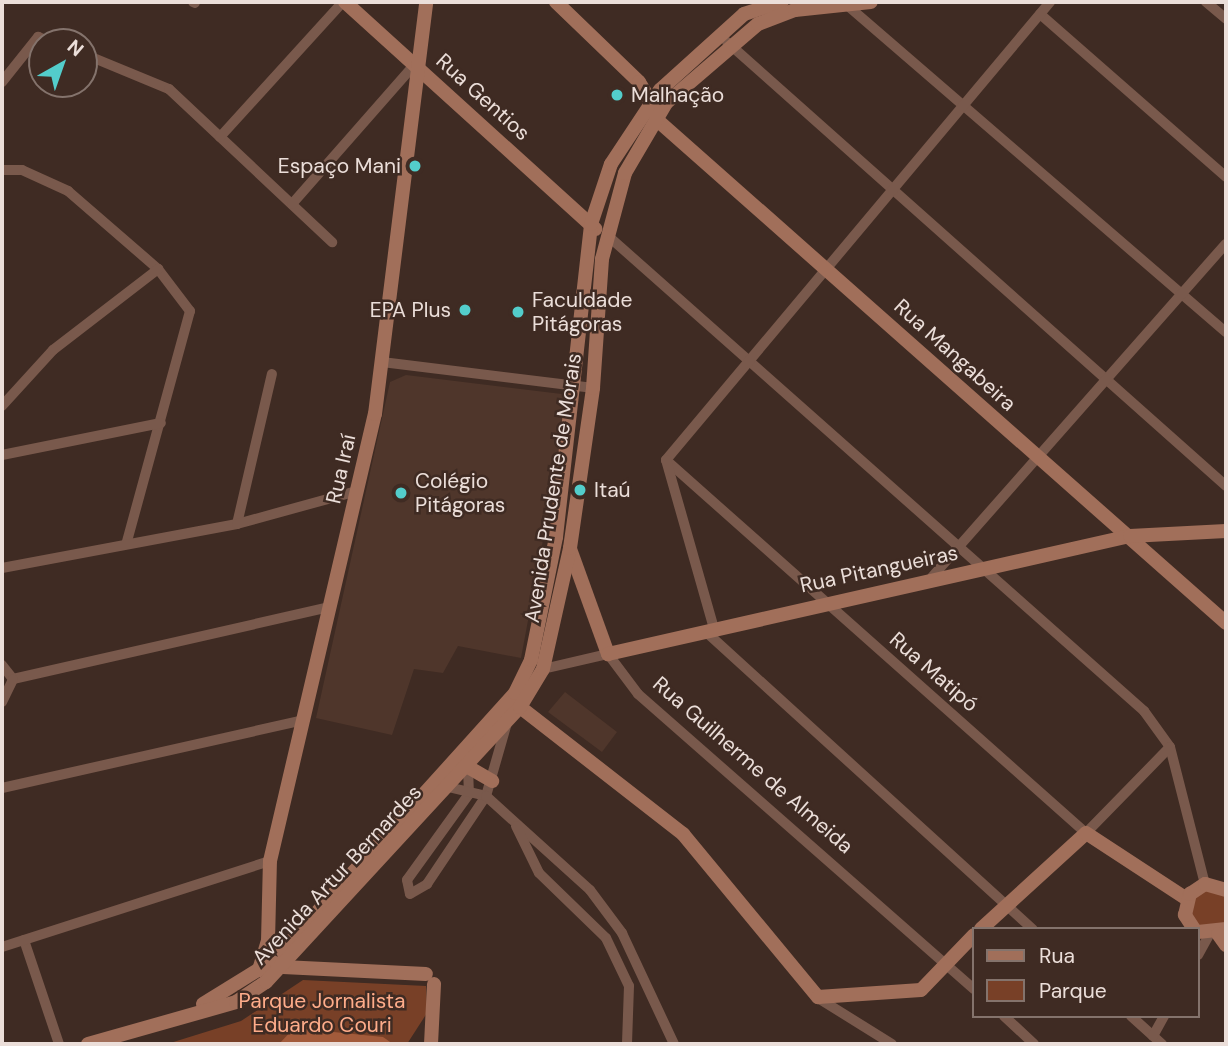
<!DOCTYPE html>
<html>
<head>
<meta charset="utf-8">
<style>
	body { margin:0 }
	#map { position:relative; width:1228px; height:1046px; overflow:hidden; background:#3f2b23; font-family:"DM Sans",sans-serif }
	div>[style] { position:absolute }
	.built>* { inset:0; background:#4f362b }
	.green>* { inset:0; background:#784027 }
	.water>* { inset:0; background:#a35b3b }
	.street>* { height:10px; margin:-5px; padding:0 5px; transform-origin:5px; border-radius:5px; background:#79594c }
	.secondary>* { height:14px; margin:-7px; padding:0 7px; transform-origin:7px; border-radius:7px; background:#a16f5a }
	.dots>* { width:19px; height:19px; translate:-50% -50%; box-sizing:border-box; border:4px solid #3f2b23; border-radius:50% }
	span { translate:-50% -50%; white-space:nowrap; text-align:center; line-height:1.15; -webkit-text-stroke:5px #3f2b23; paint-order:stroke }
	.poi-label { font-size:21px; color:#ebded9 }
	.left { translate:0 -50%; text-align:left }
	.right { translate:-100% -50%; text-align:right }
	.street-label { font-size:21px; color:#ebded9 }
	.park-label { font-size:21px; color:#feac8a }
	.frame { position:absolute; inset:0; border:4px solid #ebded9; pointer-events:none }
	.legend { position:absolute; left:972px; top:927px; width:228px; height:91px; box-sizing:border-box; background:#3f2b23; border:2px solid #84736c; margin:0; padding:9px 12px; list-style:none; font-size:21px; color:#ebded9 }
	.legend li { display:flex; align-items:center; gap:14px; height:35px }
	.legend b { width:35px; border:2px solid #84736c }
	.north { position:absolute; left:28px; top:28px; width:70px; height:70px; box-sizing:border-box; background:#3f2b23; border:2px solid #84736c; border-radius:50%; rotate:40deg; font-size:19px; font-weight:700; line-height:28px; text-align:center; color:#ebded9 }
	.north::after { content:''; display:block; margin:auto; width:24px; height:32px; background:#53cdcb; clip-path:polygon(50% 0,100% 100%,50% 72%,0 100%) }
</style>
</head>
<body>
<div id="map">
	<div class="built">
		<div style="clip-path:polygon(406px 375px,570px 395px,521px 658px,458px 646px,443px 673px,414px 669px,392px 735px,316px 718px,390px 382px)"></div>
		<div style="clip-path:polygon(565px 692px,617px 732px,602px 752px,548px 712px)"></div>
	</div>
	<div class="green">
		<div style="clip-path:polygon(1202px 888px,1226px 893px,1226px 925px,1220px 931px,1193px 924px,1189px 901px)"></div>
		<div style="clip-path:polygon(303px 980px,426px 986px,427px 1013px,407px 1044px,167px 1044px,241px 1021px)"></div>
	</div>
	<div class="water">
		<div style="clip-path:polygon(294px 1028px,383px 1037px,393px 1044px,279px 1044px)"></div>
	</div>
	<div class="street">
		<div style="left:193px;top:2px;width:2px;rotate:27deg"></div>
		<div style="left:1206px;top:2px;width:26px;rotate:40deg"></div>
		<div style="left:848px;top:6px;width:499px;rotate:40.8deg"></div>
		<div style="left:1040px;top:14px;width:247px;rotate:41.2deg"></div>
		<div style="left:727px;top:42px;width:668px;rotate:41.66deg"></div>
		<div style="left:84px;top:54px;width:92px;rotate:22.4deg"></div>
		<div style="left:169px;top:89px;width:224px;rotate:43.2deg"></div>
		<div style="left:2px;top:82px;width:58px;rotate:-51.3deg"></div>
		<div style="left:38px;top:37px;width:14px;rotate:21deg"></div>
		<div style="left:220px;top:137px;width:183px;rotate:-47.7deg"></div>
		<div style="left:2px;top:170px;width:20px"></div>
		<div style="left:22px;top:170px;width:51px;rotate:24.5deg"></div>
		<div style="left:68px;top:191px;width:119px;rotate:40.9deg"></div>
		<div style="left:158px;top:269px;width:53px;rotate:52.7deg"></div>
		<div style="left:190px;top:311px;width:239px;rotate:105.3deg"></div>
		<div style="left:292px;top:204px;width:186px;rotate:-48.7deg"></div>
		<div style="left:607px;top:235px;width:718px;rotate:41.55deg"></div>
		<div style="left:1144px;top:711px;width:44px;rotate:54.2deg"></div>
		<div style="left:1170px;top:747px;width:141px;rotate:75.7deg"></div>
		<div style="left:382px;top:362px;width:213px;rotate:7deg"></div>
		<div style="left:2px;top:406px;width:76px;rotate:-47.7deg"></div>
		<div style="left:53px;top:350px;width:133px;rotate:-37.6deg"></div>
		<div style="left:2px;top:455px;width:162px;rotate:-11.4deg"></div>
		<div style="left:666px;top:460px;width:562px;rotate:41.61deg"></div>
		<div style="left:1086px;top:833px;width:120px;rotate:-45.7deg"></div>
		<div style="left:666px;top:460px;width:598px;rotate:-50.02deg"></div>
		<div style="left:666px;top:460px;width:176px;rotate:74.1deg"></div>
		<div style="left:237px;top:524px;width:154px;rotate:-76.9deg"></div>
		<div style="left:2px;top:568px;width:239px;rotate:-10.6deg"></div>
		<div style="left:237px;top:524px;width:124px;rotate:-15.4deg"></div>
		<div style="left:932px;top:577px;width:444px;rotate:-48.6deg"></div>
		<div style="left:705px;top:631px;width:443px;rotate:42.3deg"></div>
		<div style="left:2px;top:665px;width:18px;rotate:52deg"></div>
		<div style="left:543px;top:669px;width:67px;rotate:-13deg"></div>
		<div style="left:608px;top:654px;width:50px;rotate:53.1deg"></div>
		<div style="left:638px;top:694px;width:447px;rotate:41.3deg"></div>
		<div style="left:13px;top:679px;width:325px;rotate:-12.8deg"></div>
		<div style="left:2px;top:702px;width:25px;rotate:-64deg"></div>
		<div style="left:468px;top:767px;width:27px;rotate:88deg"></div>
		<div style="left:469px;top:794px;width:106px;rotate:125.8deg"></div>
		<div style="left:407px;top:880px;width:14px;rotate:78deg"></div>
		<div style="left:410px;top:894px;width:20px;rotate:-30deg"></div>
		<div style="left:427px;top:884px;width:106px;rotate:-56.2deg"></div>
		<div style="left:486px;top:796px;width:76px;rotate:-74deg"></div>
		<div style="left:448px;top:787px;width:39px;rotate:13deg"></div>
		<div style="left:486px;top:796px;width:140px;rotate:42.1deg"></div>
		<div style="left:590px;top:890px;width:54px;rotate:53.3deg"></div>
		<div style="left:622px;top:933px;width:123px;rotate:64.9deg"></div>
		<div style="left:2px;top:788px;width:310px;rotate:-12.7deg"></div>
		<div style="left:516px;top:826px;width:52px;rotate:63.9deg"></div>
		<div style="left:539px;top:873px;width:93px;rotate:44.1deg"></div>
		<div style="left:606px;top:938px;width:53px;rotate:64.4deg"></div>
		<div style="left:629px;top:986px;width:58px;rotate:92deg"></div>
		<div style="left:24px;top:940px;width:110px;rotate:71.4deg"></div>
		<div style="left:2px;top:947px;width:281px;rotate:-17.8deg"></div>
		<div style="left:1198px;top:955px;width:23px;rotate:-61deg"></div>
		<div style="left:818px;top:998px;width:87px;rotate:31.9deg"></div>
		<div style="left:1004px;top:1016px;width:41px;rotate:43deg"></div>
		<div style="left:1131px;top:1016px;width:42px;rotate:42.1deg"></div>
		<div style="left:1153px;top:1036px;width:23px;rotate:-61deg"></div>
	</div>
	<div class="secondary">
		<div style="left:345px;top:2px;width:338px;rotate:42.2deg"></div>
		<div style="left:556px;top:2px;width:115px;rotate:43.9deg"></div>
		<div style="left:639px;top:82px;width:29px;rotate:59deg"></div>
		<div style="left:656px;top:119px;width:761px;rotate:41.48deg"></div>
		<div style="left:570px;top:549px;width:112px;rotate:70.1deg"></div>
		<div style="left:608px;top:654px;width:535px;rotate:-12.74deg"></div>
		<div style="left:1130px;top:536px;width:96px;rotate:-3deg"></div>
		<div style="left:520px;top:707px;width:207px;rotate:37.9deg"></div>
		<div style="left:683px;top:834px;width:212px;rotate:50.4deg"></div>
		<div style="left:818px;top:997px;width:103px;rotate:-3.9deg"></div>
		<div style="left:921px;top:990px;width:76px;rotate:-46.1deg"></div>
		<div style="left:468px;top:767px;width:28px;rotate:30deg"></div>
		<div style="left:981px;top:929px;width:142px;rotate:-42.4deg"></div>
		<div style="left:1086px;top:833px;width:121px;rotate:33.2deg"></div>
		<div style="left:1194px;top:929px;width:17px;rotate:-123deg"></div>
		<div style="left:1185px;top:915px;width:22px;rotate:-77deg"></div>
		<div style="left:1190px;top:894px;width:18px;rotate:-34deg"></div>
		<div style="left:1205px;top:884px;width:22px;rotate:16deg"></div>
		<div style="left:1198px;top:932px;width:28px;rotate:-6deg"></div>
		<div style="left:1218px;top:934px;width:14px;rotate:54deg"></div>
		<div style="left:283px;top:967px;width:143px;rotate:2.8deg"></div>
		<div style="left:259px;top:970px;width:30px;rotate:-73deg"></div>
		<div style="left:268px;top:941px;width:80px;rotate:-88.6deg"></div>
		<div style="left:270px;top:861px;width:459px;rotate:-76.8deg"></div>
		<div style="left:375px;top:414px;width:415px;rotate:-82.9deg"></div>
		<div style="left:203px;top:1004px;width:84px;rotate:-31.8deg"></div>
		<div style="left:274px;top:960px;width:360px;rotate:-47.9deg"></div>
		<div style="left:515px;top:693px;width:37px;rotate:-64deg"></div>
		<div style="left:531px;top:660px;width:126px;rotate:-78.5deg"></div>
		<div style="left:556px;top:537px;width:315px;rotate:-83.6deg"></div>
		<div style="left:591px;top:224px;width:63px;rotate:-71.6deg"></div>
		<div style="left:611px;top:164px;width:89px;rotate:-56.5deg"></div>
		<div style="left:660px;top:90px;width:113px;rotate:-42.1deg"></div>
		<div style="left:744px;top:14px;width:40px;rotate:-18deg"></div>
		<div style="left:88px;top:1044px;width:154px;rotate:-15.8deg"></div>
		<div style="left:236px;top:1002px;width:36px;rotate:-34deg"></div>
		<div style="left:266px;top:982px;width:374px;rotate:-47.3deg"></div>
		<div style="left:520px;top:707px;width:44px;rotate:-58.8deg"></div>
		<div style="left:543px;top:669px;width:124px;rotate:-77.4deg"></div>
		<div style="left:570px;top:548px;width:162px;rotate:-81.8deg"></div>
		<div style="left:593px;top:388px;width:129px;rotate:-86deg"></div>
		<div style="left:602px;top:259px;width:89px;rotate:-75deg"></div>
		<div style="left:625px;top:173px;width:81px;rotate:-59.6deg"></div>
		<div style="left:666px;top:103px;width:121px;rotate:-40.7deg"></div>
		<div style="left:758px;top:24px;width:40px;rotate:-21deg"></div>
		<div style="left:795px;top:10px;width:76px;rotate:-6deg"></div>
		<div style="left:431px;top:1044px;width:60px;rotate:-87.1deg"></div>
	</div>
	<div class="dots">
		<div style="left:617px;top:95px;background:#53cdcb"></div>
		<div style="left:415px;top:166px;background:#53cdcb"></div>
		<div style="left:465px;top:310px;background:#53cdcb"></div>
		<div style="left:518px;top:312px;background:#53cdcb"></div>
		<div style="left:580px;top:490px;background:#53cdcb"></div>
		<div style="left:401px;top:493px;background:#53cdcb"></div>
	</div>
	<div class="poi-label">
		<span class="left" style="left:631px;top:95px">Malhação</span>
		<span class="right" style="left:401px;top:166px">Espaço Mani</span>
		<span class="left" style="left:532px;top:312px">Faculdade<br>Pitágoras</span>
		<span class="right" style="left:451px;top:310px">EPA Plus</span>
		<span class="left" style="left:415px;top:493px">Colégio<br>Pitágoras</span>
		<span class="left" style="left:594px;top:490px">Itaú</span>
	</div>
	<div class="street-label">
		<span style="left:483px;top:97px;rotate:42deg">Rua Gentios</span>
		<span style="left:955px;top:355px;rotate:42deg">Rua Mangabeira</span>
		<span style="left:341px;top:469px;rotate:-77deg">Rua Iraí</span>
		<span style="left:553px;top:488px;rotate:-81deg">Avenida Prudente de Morais</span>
		<span style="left:879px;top:569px;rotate:-12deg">Rua Pitangueiras</span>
		<span style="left:934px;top:672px;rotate:41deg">Rua Matipó</span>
		<span style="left:753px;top:765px;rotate:41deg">Rua Guilherme de Almeida</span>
		<span style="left:337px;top:875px;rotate:-47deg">Avenida Artur Bernardes</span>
	</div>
	<div class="park-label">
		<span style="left:322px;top:1013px">Parque Jornalista<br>Eduardo Couri</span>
	</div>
	<div class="frame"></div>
	<ul class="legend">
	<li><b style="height:9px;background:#a16f5a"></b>Rua</li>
	<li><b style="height:19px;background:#784027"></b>Parque</li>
	</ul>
	<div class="north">N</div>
</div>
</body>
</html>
